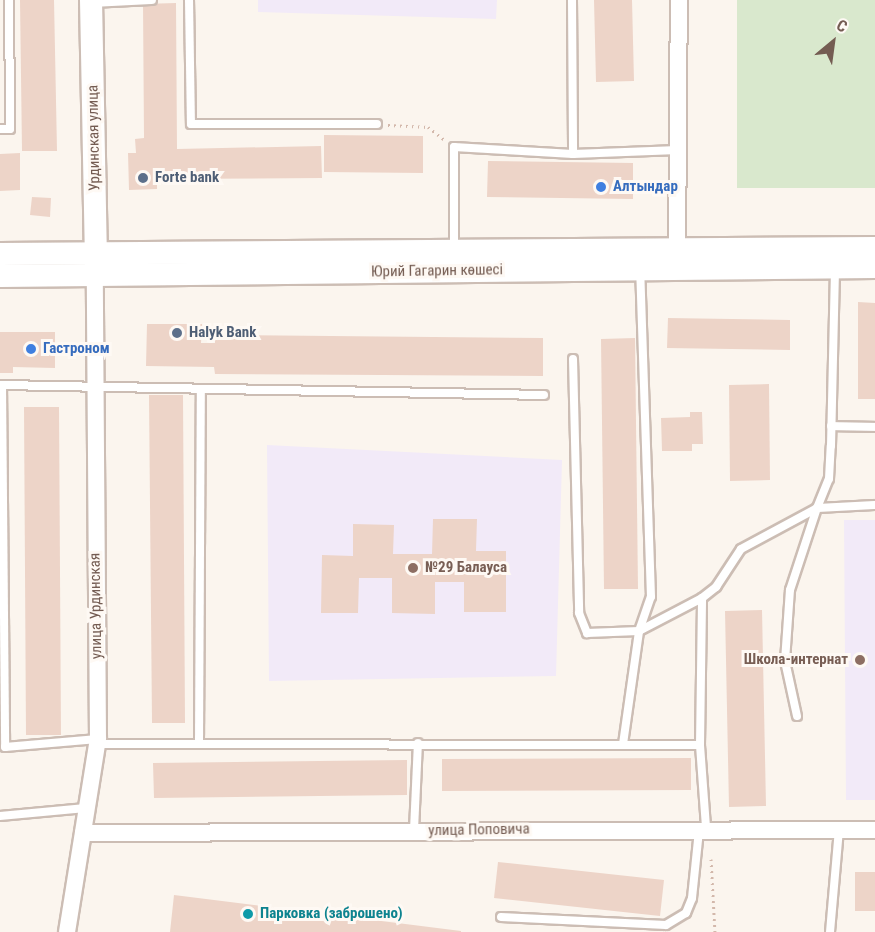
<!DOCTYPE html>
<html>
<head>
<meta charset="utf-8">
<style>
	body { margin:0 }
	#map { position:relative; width:875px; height:932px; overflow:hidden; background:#fbf5ee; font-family:"Roboto Condensed",sans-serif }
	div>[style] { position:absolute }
	.education>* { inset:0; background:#f2eaf8 }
	.green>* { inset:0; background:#d9e8cd }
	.building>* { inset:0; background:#edd4c8 }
	.path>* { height:3px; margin-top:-1.5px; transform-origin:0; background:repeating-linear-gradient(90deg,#d3b8ab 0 1.5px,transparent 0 6px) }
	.roads { filter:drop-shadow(2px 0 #ccbdb4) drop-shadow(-2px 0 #ccbdb4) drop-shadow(0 2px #ccbdb4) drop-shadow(0 -2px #ccbdb4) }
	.lane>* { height:8px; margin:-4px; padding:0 4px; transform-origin:4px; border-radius:4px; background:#fff }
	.street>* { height:16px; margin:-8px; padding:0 8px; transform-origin:8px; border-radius:8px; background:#fff }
	.secondary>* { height:22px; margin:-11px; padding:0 11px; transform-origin:11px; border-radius:11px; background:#fff }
	.dots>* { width:16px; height:16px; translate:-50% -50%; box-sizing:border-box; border:3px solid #fef9f4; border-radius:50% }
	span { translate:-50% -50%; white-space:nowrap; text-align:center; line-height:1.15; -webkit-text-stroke:6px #fef9f4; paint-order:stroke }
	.street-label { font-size:15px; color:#745c52 }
	.service-label { font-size:15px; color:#4e5e75; font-weight:700 }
	.left { translate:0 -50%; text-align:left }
	.shop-label { font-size:15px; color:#366cbe; font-weight:700 }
	.education-label { font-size:15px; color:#785e54; font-weight:700 }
	.right { translate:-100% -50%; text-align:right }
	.culture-label { font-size:15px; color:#0d838f; font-weight:700 }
	.north { position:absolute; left:803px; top:12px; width:60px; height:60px; -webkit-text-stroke:4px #fef9f4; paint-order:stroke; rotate:29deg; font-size:16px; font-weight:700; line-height:24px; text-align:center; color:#745c52 }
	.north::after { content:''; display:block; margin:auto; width:21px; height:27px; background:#745c52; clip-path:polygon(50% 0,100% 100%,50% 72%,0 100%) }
</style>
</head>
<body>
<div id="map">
	<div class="education">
		<div style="clip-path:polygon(258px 0,497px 0,496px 19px,258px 12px)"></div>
		<div style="clip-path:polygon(267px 445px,562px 460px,556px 676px,269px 681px)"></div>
		<div style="clip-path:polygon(844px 520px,875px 520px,875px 800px,846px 800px)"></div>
	</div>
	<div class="green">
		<div style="clip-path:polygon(737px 0,875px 0,875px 188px,737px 188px)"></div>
	</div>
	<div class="building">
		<div style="clip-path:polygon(20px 0,54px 0,57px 151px,22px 151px)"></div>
		<div style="clip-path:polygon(594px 0,632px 0,634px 81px,596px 82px)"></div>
		<div style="clip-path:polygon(176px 3px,177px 149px,321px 146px,322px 178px,157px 179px,157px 189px,129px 190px,128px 153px,136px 153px,135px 139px,144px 138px,143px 4px)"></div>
		<div style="clip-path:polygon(324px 135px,423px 136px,423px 173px,324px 172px)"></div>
		<div style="clip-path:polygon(20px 153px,20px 190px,0 191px,0 154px)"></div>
		<div style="clip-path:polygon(488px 161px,633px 163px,633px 199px,487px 197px)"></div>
		<div style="clip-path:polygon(32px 197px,51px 198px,50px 217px,30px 215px)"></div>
		<div style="clip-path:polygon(858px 302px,875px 303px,875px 399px,858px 399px)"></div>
		<div style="clip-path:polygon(668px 318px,790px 320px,790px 350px,667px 348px)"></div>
		<div style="clip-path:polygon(147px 324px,202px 324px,201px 343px,215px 343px,215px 335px,543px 338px,543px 376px,215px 374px,214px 367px,146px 366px)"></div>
		<div style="clip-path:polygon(0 332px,55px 332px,55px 368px,13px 367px,13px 373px,0 373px)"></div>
		<div style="clip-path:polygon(635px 338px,638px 589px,604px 589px,601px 339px)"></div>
		<div style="clip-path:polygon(769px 384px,770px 480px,730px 481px,729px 385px)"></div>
		<div style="clip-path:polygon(149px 395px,183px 395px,185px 723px,152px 723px)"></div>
		<div style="clip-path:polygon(24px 407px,59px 407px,61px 735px,26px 735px)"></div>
		<div style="clip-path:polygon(690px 412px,702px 412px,703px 444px,692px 444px,692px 451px,662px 451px,661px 418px,690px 417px)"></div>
		<div style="clip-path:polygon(433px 519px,477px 519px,476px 551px,506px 551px,506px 612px,464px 612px,464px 582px,435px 582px,435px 614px,392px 613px,392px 578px,359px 578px,358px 613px,321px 613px,322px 555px,353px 556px,353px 524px,394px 525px,393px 554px,432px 554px)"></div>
		<div style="clip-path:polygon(762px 610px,766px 806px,729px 807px,725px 611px)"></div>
		<div style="clip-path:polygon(691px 758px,691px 790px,442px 791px,442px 759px)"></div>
		<div style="clip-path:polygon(407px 760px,407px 795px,154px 798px,153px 763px)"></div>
		<div style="clip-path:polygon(498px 862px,664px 880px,660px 916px,494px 898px)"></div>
		<div style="clip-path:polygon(855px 872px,875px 872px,875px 911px,855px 911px)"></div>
		<div style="clip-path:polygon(174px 895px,461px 931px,461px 932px,170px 932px)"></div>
	</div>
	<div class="path">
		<div style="left:388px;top:125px;width:40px;rotate:2.9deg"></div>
		<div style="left:428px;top:127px;width:23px;rotate:38deg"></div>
		<div style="left:711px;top:859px;width:73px;rotate:86.9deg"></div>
	</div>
	<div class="roads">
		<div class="lane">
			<div style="left:189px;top:0;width:124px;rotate:89.1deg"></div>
			<div style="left:191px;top:124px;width:186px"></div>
			<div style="left:572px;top:0;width:154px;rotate:89.6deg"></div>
			<div style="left:91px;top:3px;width:61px;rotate:-2.8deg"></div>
			<div style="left:0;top:129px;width:10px"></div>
			<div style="left:10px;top:129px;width:129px;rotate:-90.4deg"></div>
			<div style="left:454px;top:248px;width:101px;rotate:-90deg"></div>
			<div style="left:454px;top:147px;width:119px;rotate:3.4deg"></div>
			<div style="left:573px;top:154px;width:105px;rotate:-2.2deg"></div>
			<div style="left:573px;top:359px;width:254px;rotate:88.6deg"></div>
			<div style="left:579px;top:613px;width:22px;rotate:68deg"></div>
			<div style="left:587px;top:633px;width:52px;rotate:-2.2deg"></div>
			<div style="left:639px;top:631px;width:71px;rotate:-27.6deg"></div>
			<div style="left:0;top:385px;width:544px;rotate:1.05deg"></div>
			<div style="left:2px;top:385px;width:362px;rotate:89.5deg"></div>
			<div style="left:5px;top:747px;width:93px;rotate:-4.9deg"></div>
			<div style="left:831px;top:426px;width:44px;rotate:1.3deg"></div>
			<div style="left:797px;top:716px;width:56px;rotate:-102.3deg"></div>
			<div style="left:785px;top:661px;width:71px;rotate:-86deg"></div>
			<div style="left:790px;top:590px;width:86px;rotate:-71.8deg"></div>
			<div style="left:817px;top:508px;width:58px;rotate:-3deg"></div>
			<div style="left:199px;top:742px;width:352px;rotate:-89.7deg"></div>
			<div style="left:97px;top:744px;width:603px;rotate:0.1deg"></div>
			<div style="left:623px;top:744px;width:114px;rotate:-81.9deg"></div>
			<div style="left:639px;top:631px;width:36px;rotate:-71deg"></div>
			<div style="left:651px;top:597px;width:326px;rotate:-91.9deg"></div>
			<div style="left:0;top:816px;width:86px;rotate:-5.3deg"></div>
			<div style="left:706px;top:827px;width:82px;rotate:-94.2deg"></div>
			<div style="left:700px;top:745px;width:147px;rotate:-89.2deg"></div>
			<div style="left:702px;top:598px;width:18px;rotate:-38deg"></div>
			<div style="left:716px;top:587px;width:45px;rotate:-56.7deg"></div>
			<div style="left:741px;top:549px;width:86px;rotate:-28.3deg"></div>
			<div style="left:817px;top:508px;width:31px;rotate:-68deg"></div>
			<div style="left:829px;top:479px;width:33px;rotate:-87deg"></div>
			<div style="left:831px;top:446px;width:176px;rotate:-88.7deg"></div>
			<div style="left:414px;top:830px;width:87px;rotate:-87.4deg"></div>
			<div style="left:501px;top:917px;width:165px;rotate:2.8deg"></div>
			<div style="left:666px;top:925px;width:23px;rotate:-31deg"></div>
			<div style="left:686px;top:913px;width:16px;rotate:-68deg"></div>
			<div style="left:692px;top:898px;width:68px;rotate:-84.1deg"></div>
			<div style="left:830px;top:932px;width:102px;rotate:-85deg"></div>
		</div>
		<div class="street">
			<div style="left:677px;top:260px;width:260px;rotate:-89.6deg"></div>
			<div style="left:83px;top:833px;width:792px;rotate:-0.22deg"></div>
			<div style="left:67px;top:932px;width:195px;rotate:-80.9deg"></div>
			<div style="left:98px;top:739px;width:462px;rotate:-90.4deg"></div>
		</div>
		<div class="secondary">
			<div style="left:91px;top:0;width:265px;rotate:88.9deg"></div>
			<div style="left:0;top:254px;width:875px;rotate:-0.39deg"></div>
			<div style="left:0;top:276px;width:875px;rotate:-0.59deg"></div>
		</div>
	</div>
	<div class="dots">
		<div style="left:143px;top:178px;background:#5c6f8a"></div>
		<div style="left:601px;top:187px;background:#3f7fe0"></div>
		<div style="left:177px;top:333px;background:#5c6f8a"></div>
		<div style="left:31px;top:349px;background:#3f7fe0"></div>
		<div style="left:413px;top:568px;background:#8d6e63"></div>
		<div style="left:860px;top:660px;background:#8d6e63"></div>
		<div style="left:248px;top:914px;background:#0f9aa8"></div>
	</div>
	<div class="street-label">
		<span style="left:94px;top:138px;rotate:-91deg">Урдинская улица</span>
		<span style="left:437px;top:271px;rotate:-1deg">Юрий Гагарин көшесі</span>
		<span style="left:96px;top:606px;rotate:-91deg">улица Урдинская</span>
		<span style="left:479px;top:830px;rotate:-1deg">улица Поповича</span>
	</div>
	<div class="service-label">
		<span class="left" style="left:155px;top:178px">Forte bank</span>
		<span class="left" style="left:189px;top:333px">Halyk Bank</span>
	</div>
	<div class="shop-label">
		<span class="left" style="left:613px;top:187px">Алтындар</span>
		<span class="left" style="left:43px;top:349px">Гастроном</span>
	</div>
	<div class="education-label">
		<span class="left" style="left:425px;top:568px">№29 Балауса</span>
		<span class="right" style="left:848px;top:660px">Школа-интернат</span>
	</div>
	<div class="culture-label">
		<span class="left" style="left:260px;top:914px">Парковка (заброшено)</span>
	</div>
	<div class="north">С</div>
</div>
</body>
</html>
